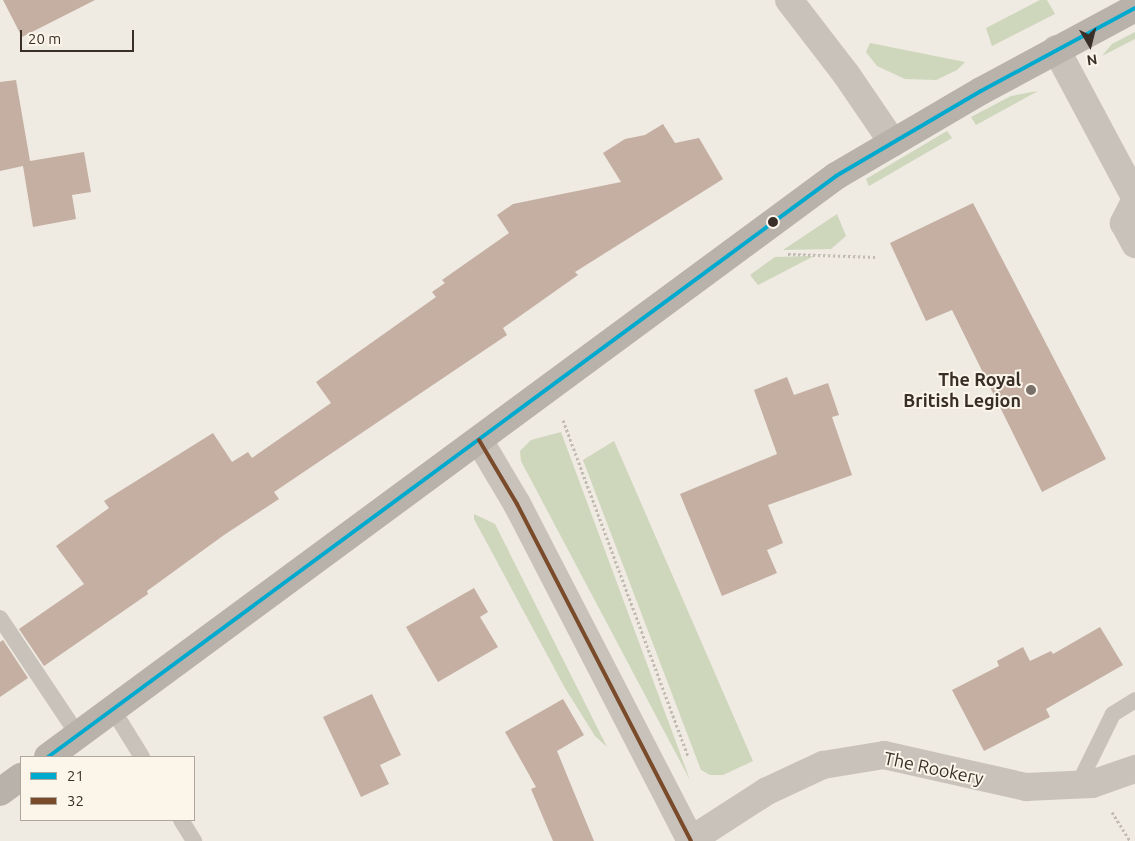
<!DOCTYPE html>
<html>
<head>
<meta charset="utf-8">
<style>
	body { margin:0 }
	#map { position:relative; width:1135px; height:841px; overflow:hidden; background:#efeae2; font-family:Ubuntu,sans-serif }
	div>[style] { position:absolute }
	.green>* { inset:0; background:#ced6bb }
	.building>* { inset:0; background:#c4afa2 }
	.path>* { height:3px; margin-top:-1.5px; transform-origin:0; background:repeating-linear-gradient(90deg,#c1bbb3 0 2.5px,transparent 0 5px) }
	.lane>* { height:16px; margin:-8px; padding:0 8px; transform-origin:8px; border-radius:8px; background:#c8c2bb }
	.street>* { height:28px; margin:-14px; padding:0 14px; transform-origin:14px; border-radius:14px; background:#c8c2bb }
	.secondary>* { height:28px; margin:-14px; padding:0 14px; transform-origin:14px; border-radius:14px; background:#b9b2ab }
	.bus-1>* { height:4px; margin:-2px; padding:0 2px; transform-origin:2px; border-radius:2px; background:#00a9ce }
	.bus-2>* { height:4px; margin:-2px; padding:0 2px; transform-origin:2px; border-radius:2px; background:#7a4b2a }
	.dots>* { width:14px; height:14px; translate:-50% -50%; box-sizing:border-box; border:2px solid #fbf5ea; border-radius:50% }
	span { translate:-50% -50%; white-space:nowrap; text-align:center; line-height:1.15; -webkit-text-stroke:4px #fbf5ea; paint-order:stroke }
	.poi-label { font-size:18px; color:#3a2f28; font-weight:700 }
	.right { translate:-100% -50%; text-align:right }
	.street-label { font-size:18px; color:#3a2f28 }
	.legend { position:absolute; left:20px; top:756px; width:175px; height:65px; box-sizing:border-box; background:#fbf5ea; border:1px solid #aea69c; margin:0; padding:6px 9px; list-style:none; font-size:15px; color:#3a2f28 }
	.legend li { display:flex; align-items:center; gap:10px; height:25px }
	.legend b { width:25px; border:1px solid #aea69c }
	.north { position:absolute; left:1065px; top:20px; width:50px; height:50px; -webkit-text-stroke:4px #fbf5ea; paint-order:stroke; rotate:172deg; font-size:14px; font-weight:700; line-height:20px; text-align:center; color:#3a2f28 }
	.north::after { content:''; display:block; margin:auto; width:18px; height:22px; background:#3a2f28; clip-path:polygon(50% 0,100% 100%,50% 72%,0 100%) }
	.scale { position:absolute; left:20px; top:30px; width:114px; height:22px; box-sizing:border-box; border:2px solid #3a2f28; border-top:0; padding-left:6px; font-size:15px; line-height:18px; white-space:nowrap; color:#3a2f28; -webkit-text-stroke:4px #fbf5ea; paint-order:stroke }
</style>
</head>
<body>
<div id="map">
	<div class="green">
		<div style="clip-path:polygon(1040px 0,1047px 0,1055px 14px,992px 46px,986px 28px)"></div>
		<div style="clip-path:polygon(1135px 32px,1135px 39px,1102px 56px,1112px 44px)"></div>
		<div style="clip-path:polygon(870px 43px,965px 62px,957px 70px,936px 80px,905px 79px,877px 66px,866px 52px)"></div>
		<div style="clip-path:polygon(1038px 91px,976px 125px,971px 117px,1011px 96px)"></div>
		<div style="clip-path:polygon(947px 131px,952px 138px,869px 186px,866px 179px)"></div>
		<div style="clip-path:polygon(837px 214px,846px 236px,831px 249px,783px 250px)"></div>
		<div style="clip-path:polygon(814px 256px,758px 285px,750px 275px,775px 257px)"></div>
		<div style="clip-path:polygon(561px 432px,690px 780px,521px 461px,520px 451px,531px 440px)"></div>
		<div style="clip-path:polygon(614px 441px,753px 761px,723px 775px,710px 775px,701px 770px,583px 460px)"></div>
		<div style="clip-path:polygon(474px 514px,495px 524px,607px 747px,595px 736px,565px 688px,474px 519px)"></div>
	</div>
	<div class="building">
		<div style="clip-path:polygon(3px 0,95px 0,22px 37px)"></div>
		<div style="clip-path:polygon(16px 80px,30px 161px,84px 152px,91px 192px,72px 195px,76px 219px,33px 227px,23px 166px,0 171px,0 82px)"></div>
		<div style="clip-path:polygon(663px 124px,675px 143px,699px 138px,723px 179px,575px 272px,578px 275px,503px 328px,507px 335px,274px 492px,279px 499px,224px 535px,147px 591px,148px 594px,44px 666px,19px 629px,84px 584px,56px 546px,109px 508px,104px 501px,213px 433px,232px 462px,248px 452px,252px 458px,331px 403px,316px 382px,436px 297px,432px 292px,445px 283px,442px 280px,509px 233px,497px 215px,513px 204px,621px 182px,603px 153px,625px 139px,645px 135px)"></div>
		<div style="clip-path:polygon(973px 203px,1106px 459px,1042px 492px,952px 310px,926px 321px,890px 243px)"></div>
		<div style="clip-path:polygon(787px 377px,794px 395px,828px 383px,839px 415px,832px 417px,852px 475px,768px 505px,783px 543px,767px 550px,777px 573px,722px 596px,680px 494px,777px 454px,754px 390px)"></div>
		<div style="clip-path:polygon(474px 588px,488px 612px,480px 617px,498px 647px,438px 682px,406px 627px)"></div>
		<div style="clip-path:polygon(1100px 627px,1123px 665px,1046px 709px,1050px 717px,984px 751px,952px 690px,999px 666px,997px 661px,1023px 647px,1030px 661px,1051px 651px,1053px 654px)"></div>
		<div style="clip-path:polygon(3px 640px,28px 678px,0 697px,0 642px)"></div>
		<div style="clip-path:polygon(372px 694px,401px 755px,380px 765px,389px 784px,361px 797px,323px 717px)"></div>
		<div style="clip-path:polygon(563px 699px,584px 735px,557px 751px,594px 841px,553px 841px,531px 789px,536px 787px,505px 732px)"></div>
	</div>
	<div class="path">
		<div style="left:788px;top:254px;width:87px;rotate:2deg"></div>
		<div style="left:563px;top:420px;width:358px;rotate:69.6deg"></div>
		<div style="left:1112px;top:812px;width:34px;rotate:58deg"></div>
	</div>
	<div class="lane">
		<div style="left:0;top:618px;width:141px;rotate:56.3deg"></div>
		<div style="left:113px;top:710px;width:55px;rotate:58.3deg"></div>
		<div style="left:1078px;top:785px;width:79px;rotate:-63.8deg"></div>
		<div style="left:1113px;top:714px;width:26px;rotate:-32deg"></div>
		<div style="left:181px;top:820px;width:25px;rotate:58deg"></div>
	</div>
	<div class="street">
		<div style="left:789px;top:0;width:93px;rotate:52.4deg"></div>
		<div style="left:846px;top:74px;width:83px;rotate:55.7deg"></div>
		<div style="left:1056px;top:49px;width:168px;rotate:61.9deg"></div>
		<div style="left:1135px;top:201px;width:25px;rotate:117deg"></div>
		<div style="left:1124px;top:223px;width:24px;rotate:62deg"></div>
		<div style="left:479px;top:440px;width:74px;rotate:59.3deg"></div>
		<div style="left:517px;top:504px;width:379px;rotate:62.7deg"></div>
		<div style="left:691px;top:840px;width:90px;rotate:-32.8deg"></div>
		<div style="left:767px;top:791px;width:62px;rotate:-24.9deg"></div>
		<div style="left:823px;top:765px;width:62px;rotate:-9.3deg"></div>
		<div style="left:884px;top:755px;width:146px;rotate:12.7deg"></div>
		<div style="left:1026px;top:787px;width:66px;rotate:-2.6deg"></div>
		<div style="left:1092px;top:784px;width:46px;rotate:-19.2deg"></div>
	</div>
	<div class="secondary">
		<div style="left:48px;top:757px;width:979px;rotate:-36.4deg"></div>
		<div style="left:836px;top:176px;width:168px;rotate:-30.4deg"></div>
		<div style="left:981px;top:91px;width:175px;rotate:-28.3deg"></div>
		<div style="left:0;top:792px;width:26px;rotate:-36deg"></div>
	</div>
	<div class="bus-1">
		<div style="left:48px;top:757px;width:979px;rotate:-36.4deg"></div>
		<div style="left:836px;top:176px;width:168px;rotate:-30.4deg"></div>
		<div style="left:981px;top:91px;width:175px;rotate:-28.3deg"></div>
	</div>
	<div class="bus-2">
		<div style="left:479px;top:440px;width:74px;rotate:59.3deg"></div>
		<div style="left:517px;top:504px;width:379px;rotate:62.7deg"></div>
	</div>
	<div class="dots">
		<div style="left:773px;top:222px;background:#3a2f28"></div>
		<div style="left:1031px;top:390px;background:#797069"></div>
	</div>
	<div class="poi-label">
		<span class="right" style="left:1021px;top:390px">The Royal<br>British Legion</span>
	</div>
	<div class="street-label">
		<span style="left:934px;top:768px;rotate:12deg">The Rookery</span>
	</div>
	<ul class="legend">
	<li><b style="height:6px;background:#00a9ce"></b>21</li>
	<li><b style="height:6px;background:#7a4b2a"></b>32</li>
	</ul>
	<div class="north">N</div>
	<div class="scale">20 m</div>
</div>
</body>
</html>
